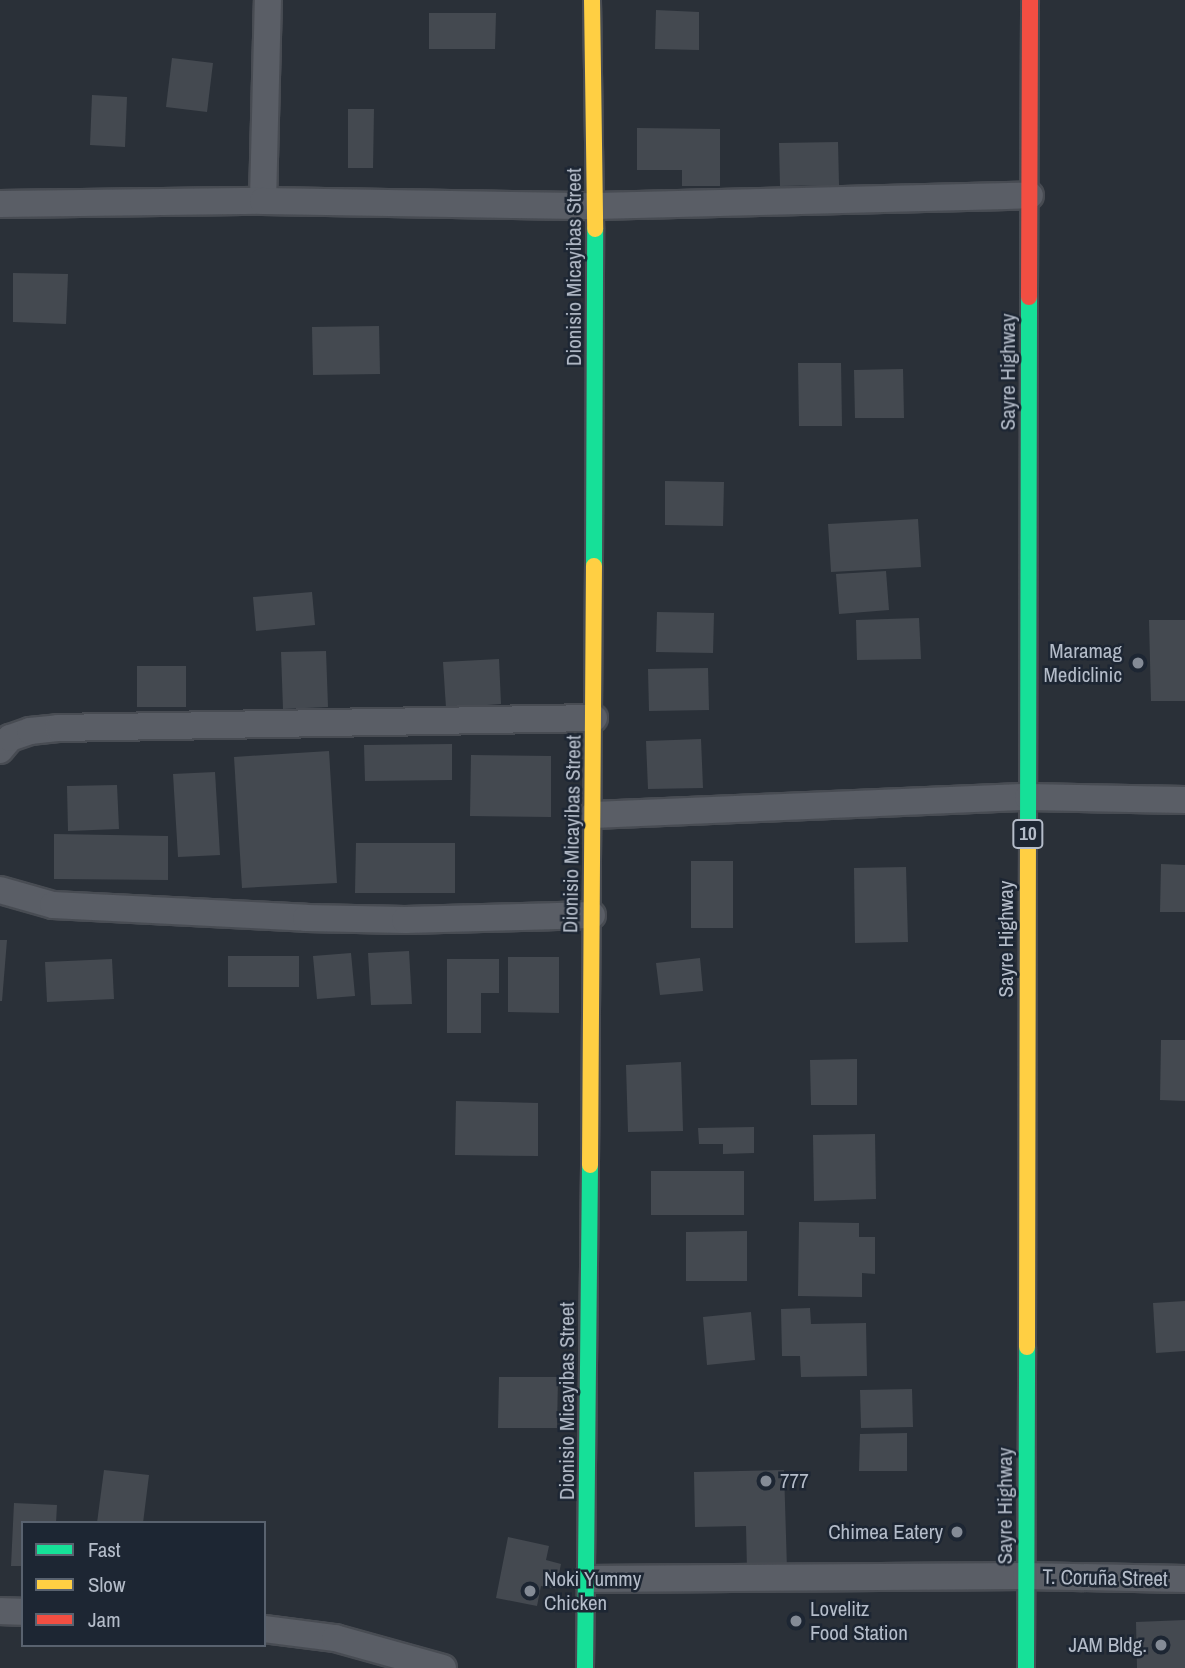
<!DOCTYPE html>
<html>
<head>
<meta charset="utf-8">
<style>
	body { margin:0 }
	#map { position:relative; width:1185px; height:1668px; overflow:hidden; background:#2a3038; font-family:"Archivo Narrow",sans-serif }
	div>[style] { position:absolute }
	.building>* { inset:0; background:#444950 }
	.roads { filter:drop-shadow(2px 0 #484c53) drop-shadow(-2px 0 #484c53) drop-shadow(0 2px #484c53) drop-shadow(0 -2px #484c53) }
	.street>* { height:26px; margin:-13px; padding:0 13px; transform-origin:13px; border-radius:13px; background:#5a5e66 }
	.fast>* { height:16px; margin:-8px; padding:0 8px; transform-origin:8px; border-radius:8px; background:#16e098 }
	.slow>* { height:16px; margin:-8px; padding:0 8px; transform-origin:8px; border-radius:8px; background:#ffcf43 }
	.jam>* { height:16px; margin:-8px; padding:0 8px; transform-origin:8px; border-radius:8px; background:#f24e42 }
	.dots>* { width:19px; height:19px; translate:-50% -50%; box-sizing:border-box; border:4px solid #1d2633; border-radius:50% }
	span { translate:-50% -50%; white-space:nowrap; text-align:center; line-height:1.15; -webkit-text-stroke:5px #1d2633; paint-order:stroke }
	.shield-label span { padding:2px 5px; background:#1d2633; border:2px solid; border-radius:5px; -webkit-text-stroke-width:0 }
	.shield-label { font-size:19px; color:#b4bcc9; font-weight:700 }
	.street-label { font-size:21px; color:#b4bcc9 }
	.poi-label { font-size:21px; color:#b4bcc9 }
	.right { translate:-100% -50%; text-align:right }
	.left { translate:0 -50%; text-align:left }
	.legend { position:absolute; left:21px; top:1521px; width:245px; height:126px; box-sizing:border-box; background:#1d2633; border:2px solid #59626f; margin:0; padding:9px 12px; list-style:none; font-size:21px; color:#b4bcc9 }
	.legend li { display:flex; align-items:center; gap:14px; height:35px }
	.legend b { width:35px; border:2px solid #59626f }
</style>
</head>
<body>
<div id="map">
	<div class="building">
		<div style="clip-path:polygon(656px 10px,699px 12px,699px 50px,655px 49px)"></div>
		<div style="clip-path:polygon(429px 13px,496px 13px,495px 49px,429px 49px)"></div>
		<div style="clip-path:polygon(172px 58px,213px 63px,207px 112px,166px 107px)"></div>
		<div style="clip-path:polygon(92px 95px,127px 97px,125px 147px,90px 145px)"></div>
		<div style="clip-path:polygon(348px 109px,374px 109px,373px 168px,348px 168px)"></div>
		<div style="clip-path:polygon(637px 128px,720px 129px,720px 186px,682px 186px,682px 170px,637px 170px)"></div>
		<div style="clip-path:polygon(838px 142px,839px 185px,780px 186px,779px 143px)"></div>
		<div style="clip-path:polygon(13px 273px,68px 274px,66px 324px,13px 322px)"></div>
		<div style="clip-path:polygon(379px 326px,380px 374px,313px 375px,312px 327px)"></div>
		<div style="clip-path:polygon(798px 363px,841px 363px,842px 426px,799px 426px)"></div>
		<div style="clip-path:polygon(903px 369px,904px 418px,855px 418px,854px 370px)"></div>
		<div style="clip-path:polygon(665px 481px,724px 482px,723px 526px,665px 525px)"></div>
		<div style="clip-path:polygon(918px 519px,921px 567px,831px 572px,828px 524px)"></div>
		<div style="clip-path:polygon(886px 571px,889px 610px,839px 614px,836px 574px)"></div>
		<div style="clip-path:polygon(312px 592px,315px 625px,256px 631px,253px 597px)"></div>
		<div style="clip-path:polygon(657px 612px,714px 613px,713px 653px,656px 652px)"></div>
		<div style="clip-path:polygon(919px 618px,921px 659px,857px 660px,856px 620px)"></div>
		<div style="clip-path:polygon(1149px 620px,1185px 620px,1185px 701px,1151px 701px)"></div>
		<div style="clip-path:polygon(326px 651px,328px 707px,283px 709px,281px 652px)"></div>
		<div style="clip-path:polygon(499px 659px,501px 704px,446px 708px,443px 662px)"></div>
		<div style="clip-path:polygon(137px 666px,186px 666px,186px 707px,137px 707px)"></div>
		<div style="clip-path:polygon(708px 668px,709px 710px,649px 711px,648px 669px)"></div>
		<div style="clip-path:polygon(701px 739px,703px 788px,648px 789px,646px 741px)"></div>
		<div style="clip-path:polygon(452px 744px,452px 780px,365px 781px,364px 745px)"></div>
		<div style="clip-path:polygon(329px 751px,337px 883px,242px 888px,234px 757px)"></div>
		<div style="clip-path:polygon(471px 755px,551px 756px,551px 817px,470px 816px)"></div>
		<div style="clip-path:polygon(215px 772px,220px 855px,178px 857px,173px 774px)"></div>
		<div style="clip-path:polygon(117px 785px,119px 829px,68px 831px,67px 786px)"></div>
		<div style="clip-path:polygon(54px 834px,168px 836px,168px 880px,54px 879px)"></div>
		<div style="clip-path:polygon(356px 843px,455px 843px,455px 893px,355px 893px)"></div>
		<div style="clip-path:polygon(691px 861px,733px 861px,733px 928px,691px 928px)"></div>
		<div style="clip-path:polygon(1161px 864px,1185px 865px,1185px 912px,1160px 912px)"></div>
		<div style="clip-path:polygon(906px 867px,908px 942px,855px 943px,854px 868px)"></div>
		<div style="clip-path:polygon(0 940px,7px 940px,2px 1001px,0 1001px)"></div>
		<div style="clip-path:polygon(409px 951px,412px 1004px,371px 1005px,368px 953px)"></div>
		<div style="clip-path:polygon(351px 953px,355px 996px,317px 999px,313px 956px)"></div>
		<div style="clip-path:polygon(228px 956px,299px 956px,299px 987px,228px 987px)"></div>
		<div style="clip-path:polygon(508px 957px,559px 957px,559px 1013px,508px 1012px)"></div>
		<div style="clip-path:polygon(700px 958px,703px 991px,660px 995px,656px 963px)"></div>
		<div style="clip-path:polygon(112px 959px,114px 999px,47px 1002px,45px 962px)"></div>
		<div style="clip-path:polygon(447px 959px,499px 959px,499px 993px,481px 993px,481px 1033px,447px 1033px)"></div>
		<div style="clip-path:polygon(1161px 1040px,1185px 1040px,1185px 1101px,1160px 1100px)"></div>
		<div style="clip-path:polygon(857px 1059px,857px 1105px,811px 1105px,810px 1060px)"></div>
		<div style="clip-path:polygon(681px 1062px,683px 1131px,628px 1132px,626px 1065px)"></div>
		<div style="clip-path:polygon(456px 1101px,538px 1103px,538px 1156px,455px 1155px)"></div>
		<div style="clip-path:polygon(754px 1127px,754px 1153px,723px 1154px,723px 1144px,699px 1144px,698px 1128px)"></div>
		<div style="clip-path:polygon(875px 1134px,876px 1199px,814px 1201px,813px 1135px)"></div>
		<div style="clip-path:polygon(651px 1171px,744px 1171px,744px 1215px,651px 1215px)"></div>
		<div style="clip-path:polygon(799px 1222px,859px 1223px,859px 1237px,875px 1237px,875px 1274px,862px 1273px,862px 1297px,798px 1296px)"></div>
		<div style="clip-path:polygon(747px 1231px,747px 1281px,686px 1281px,686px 1232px)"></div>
		<div style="clip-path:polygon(1185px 1301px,1185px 1351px,1156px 1353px,1153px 1303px)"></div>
		<div style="clip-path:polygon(810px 1308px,811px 1324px,866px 1323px,867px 1376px,801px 1377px,800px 1356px,782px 1356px,781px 1309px)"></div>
		<div style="clip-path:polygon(751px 1312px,755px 1360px,707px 1365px,703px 1317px)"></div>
		<div style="clip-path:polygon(499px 1377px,558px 1377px,557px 1428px,498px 1428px)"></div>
		<div style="clip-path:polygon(912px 1389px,913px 1427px,861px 1428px,860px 1390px)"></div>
		<div style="clip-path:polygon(907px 1433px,907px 1471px,859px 1471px,860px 1434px)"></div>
		<div style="clip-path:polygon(104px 1470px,149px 1475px,143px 1523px,97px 1523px)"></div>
		<div style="clip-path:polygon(784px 1470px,787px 1569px,747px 1570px,746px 1526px,695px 1527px,694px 1472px)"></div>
		<div style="clip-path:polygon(14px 1503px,57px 1505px,56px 1523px,23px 1523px,23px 1566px,11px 1566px)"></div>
		<div style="clip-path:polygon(508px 1537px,549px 1546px,546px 1560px,561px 1564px,556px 1589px,541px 1586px,537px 1606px,496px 1598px)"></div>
		<div style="clip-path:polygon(1185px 1620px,1185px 1668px,1137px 1668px,1136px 1622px)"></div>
	</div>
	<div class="roads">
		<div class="street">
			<div style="left:263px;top:201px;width:201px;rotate:-88.6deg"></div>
			<div style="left:0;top:204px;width:263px;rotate:-0.7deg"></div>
			<div style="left:263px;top:201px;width:332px;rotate:0.9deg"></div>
			<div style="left:595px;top:206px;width:435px;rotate:-1.4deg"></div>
			<div style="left:0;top:750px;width:16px;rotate:-50deg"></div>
			<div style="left:10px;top:738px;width:21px;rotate:-19deg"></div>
			<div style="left:30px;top:731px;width:28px;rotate:-6deg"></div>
			<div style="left:58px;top:728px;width:536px;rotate:-1.07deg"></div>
			<div style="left:593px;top:815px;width:435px;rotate:-2.4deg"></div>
			<div style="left:1028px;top:797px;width:157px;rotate:1.1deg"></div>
			<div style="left:0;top:890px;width:55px;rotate:15.8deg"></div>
			<div style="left:53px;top:905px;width:253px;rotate:2.9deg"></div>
			<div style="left:306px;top:918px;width:99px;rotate:1.2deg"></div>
			<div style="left:405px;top:920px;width:187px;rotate:-1.5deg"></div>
			<div style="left:587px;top:1579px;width:439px;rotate:-0.4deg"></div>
			<div style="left:1026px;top:1576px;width:159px;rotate:1.1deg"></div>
			<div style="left:0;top:1611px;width:23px;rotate:2deg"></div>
			<div style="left:264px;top:1629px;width:72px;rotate:7.2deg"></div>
			<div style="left:335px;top:1638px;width:112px;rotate:15.5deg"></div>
		</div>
		<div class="fast">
			<div style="left:594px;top:566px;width:337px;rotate:-89.8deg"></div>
			<div style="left:1028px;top:836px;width:539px;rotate:-89.89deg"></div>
			<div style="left:585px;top:1668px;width:503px;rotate:-89.43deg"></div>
			<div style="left:1026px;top:1668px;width:321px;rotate:-89.8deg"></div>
		</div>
		<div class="slow">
			<div style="left:592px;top:0;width:229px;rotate:89.2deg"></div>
			<div style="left:590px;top:1165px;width:599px;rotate:-89.62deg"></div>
			<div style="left:1027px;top:1347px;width:511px;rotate:-89.89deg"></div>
		</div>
		<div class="jam">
			<div style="left:1029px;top:297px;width:297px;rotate:-89.8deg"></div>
		</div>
	</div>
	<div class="dots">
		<div style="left:1138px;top:663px;background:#848b96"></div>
		<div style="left:766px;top:1481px;background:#848b96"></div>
		<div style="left:957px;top:1532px;background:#848b96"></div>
		<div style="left:530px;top:1591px;background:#848b96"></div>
		<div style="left:796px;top:1621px;background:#848b96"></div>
		<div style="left:1161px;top:1645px;background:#848b96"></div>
	</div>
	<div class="shield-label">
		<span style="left:1028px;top:834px">10</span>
	</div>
	<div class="street-label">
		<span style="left:574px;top:267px;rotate:-90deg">Dionisio Micayibas Street</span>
		<span style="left:1008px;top:372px;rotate:-90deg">Sayre Highway</span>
		<span style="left:572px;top:834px;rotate:-89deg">Dionisio Micayibas Street</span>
		<span style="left:1006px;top:939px;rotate:-90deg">Sayre Highway</span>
		<span style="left:567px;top:1401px;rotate:-90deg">Dionisio Micayibas Street</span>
		<span style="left:1005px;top:1506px;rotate:-90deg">Sayre Highway</span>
		<span style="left:1105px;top:1578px;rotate:1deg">T. Coruña Street</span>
	</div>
	<div class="poi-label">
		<span class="right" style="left:1122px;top:663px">Maramag<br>Mediclinic</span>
		<span class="left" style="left:780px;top:1481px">777</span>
		<span class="right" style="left:943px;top:1532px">Chimea Eatery</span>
		<span class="left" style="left:544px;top:1591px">Noki Yummy<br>Chicken</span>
		<span class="left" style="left:810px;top:1621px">Lovelitz<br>Food Station</span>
		<span class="right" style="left:1147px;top:1645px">JAM Bldg.</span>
	</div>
	<ul class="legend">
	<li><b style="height:9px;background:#16e098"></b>Fast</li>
	<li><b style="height:9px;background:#ffcf43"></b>Slow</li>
	<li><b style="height:9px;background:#f24e42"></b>Jam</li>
	</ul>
</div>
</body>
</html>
